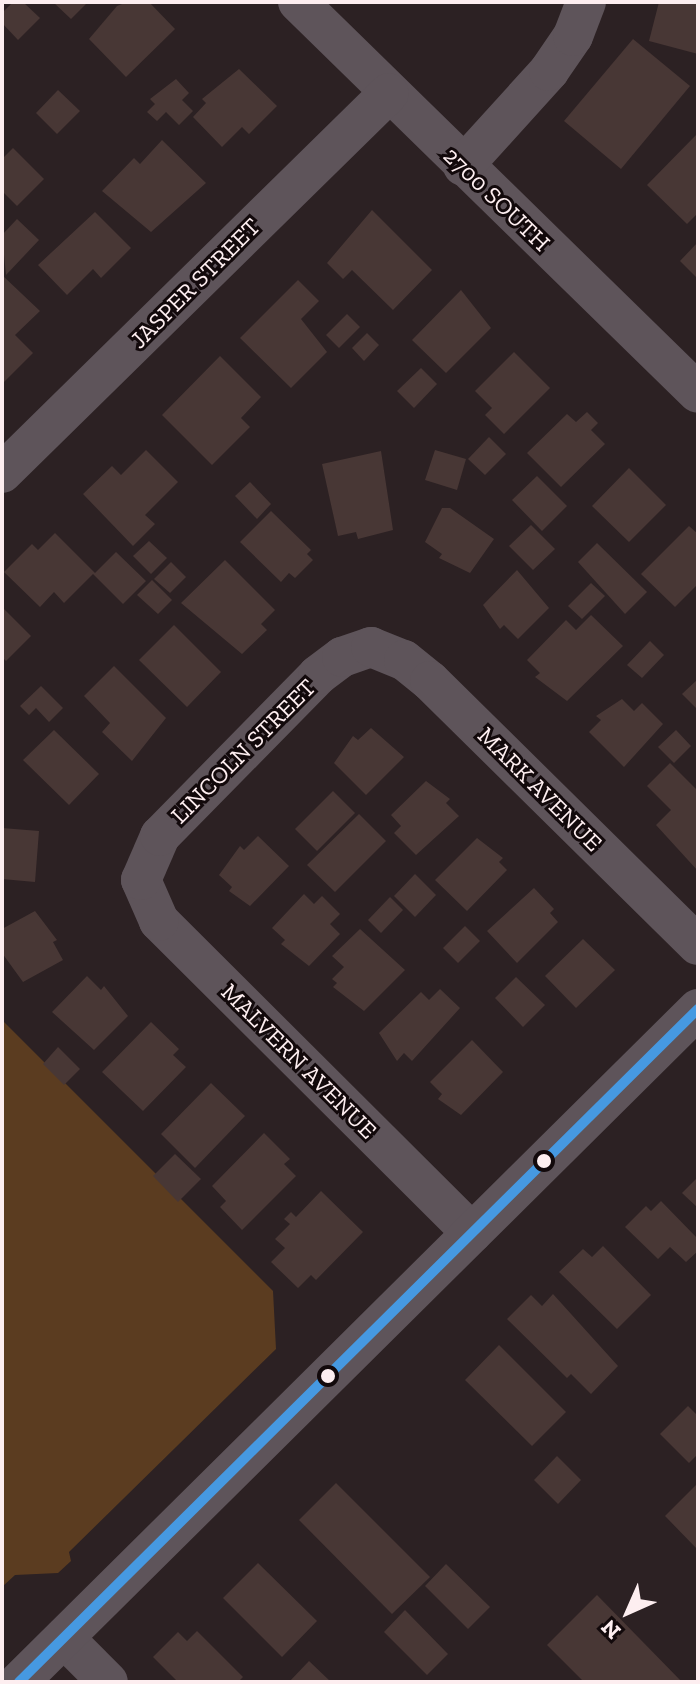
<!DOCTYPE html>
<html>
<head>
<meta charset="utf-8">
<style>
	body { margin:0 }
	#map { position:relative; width:700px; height:1684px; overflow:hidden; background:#2c2123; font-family:"Zilla Slab",serif }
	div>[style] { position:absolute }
	.green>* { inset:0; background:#5b3c20 }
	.building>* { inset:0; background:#483735 }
	.minor>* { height:40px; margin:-20px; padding:0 20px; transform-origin:20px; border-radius:20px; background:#5e545a }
	.bus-1>* { height:10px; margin:-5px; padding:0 5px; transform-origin:5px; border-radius:5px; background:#4699e1 }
	.dots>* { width:22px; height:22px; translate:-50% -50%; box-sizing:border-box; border:4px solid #12090b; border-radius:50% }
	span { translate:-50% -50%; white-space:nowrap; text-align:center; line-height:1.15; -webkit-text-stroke:6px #12090b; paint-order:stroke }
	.street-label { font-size:24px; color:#fdeef0 }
	.frame { position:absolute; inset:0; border:4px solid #fdeef0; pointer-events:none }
	.north { position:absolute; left:588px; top:1572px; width:80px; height:80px; -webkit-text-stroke:6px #12090b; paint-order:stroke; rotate:225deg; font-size:22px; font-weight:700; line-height:32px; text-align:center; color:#fdeef0 }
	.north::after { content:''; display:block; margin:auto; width:28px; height:36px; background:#fdeef0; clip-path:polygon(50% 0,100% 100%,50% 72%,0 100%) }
</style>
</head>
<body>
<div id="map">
	<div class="green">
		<div style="clip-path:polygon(2px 1020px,273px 1291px,276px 1349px,69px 1552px,71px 1561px,58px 1573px,15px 1575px,2px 1587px)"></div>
	</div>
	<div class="building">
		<div style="clip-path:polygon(13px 2px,23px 2px,40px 18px,18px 40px,2px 23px,2px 13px)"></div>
		<div style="clip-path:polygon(53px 2px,88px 2px,71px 19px)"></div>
		<div style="clip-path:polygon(127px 2px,149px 2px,175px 29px,126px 77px,89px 39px,117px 6px)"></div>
		<div style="clip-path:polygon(659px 2px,698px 2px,698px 54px,649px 41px)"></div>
		<div style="clip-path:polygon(633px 39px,690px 86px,621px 169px,564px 121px)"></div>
		<div style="clip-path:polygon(239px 69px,277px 106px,249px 134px,242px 127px,222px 147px,193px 117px,206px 103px,202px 99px)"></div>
		<div style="clip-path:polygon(176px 79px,189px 93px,182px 100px,193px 111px,179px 125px,166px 112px,157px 121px,147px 112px,155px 104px,150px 99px)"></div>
		<div style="clip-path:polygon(58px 90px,80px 111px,57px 134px,36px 113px)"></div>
		<div style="clip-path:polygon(698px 133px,698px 213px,687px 224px,647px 185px)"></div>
		<div style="clip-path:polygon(162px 140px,206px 183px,151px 232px,102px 191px,134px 158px,140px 164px)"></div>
		<div style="clip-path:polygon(13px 148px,44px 179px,17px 206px,2px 191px,2px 159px)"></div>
		<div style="clip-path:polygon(372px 210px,432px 270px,393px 310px,352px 270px,343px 279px,327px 263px)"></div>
		<div style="clip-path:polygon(95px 212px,131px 248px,101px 278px,93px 269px,67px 295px,38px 265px)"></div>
		<div style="clip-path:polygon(17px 219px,39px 240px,6px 275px,2px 235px)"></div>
		<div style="clip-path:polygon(698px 242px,698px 279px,680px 261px)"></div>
		<div style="clip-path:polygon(2px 275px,40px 311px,15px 335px,33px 353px,4px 382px)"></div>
		<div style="clip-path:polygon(298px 280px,319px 301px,301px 319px,327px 352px,291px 388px,240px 338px)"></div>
		<div style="clip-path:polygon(461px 290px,491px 328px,446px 373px,412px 340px)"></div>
		<div style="clip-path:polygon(347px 314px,360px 327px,339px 348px,326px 335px)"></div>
		<div style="clip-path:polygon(367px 333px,379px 345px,364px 361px,352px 348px)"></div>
		<div style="clip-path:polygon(514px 352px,550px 388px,504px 434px,485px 415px,492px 408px,475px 391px)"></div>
		<div style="clip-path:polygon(220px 356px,261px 397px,241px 418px,250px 427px,212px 465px,162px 415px)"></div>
		<div style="clip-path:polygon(421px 368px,437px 384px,414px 408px,397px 391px)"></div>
		<div style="clip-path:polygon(587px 412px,598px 423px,591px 430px,605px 444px,561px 487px,527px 453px,567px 414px,576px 422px)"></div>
		<div style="clip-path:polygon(489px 437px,506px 454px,485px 475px,468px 459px)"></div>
		<div style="clip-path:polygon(146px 450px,178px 482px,145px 515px,155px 524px,133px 546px,83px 494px,112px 466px,121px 475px)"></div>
		<div style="clip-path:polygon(435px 450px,466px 459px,457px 490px,425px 480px)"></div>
		<div style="clip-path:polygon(381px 451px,393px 530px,358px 539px,356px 532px,338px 536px,322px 464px)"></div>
		<div style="clip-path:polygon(629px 468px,666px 505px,629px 542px,592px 506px)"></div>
		<div style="clip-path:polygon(537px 476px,567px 506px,542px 531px,512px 500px)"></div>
		<div style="clip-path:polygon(250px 482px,271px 504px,257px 519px,235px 496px)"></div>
		<div style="clip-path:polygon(442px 508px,450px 508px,494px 539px,470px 573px,439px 558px,442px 554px,425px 542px)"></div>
		<div style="clip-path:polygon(271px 511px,311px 550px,307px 554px,313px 560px,295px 578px,289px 573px,281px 582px,240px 542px)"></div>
		<div style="clip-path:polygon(531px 525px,555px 549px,533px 570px,509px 546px)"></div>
		<div style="clip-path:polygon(689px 526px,698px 534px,698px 584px,675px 607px,641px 574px)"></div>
		<div style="clip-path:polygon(55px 533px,95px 573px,116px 552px,146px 581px,123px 604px,93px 574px,64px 603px,54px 592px,40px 607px,4px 572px,32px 544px,38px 550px)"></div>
		<div style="clip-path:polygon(149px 541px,167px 558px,151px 574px,133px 556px)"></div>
		<div style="clip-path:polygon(597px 543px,647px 592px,625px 614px,578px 562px)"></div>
		<div style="clip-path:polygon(225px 560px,275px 610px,261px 624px,267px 630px,242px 654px,181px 603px)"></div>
		<div style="clip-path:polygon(171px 562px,186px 577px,170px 593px,154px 579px)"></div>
		<div style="clip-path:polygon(517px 570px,549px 608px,518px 639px,504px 625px,500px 629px,483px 605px)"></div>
		<div style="clip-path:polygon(152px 580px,172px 600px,158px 614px,137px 595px)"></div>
		<div style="clip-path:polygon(591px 583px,605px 596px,582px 619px,568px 606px)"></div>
		<div style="clip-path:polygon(2px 607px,31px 636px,6px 661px,2px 657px)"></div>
		<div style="clip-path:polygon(591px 615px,623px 646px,567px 701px,535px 677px,540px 673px,527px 660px,566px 620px,576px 630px)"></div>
		<div style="clip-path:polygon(174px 625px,221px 672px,187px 707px,139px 660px)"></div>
		<div style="clip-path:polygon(650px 641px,664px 655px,642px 678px,627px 665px)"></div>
		<div style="clip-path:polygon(114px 666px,166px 718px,132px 761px,102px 732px,110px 723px,84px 696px)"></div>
		<div style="clip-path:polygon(698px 679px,698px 710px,682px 694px)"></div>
		<div style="clip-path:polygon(41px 686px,63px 708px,49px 722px,36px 708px,29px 715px,20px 706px)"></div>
		<div style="clip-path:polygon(622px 699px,634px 711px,642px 703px,663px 724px,624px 767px,589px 732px,601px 720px,596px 716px)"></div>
		<div style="clip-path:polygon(371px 728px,404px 757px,366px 795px,334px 763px,353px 736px,358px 740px)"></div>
		<div style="clip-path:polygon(54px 730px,99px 774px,69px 805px,23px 760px)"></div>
		<div style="clip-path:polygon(676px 730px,691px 746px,674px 763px,658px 747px)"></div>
		<div style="clip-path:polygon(670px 763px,698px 791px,698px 871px,656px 825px,671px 810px,647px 786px)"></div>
		<div style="clip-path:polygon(426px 781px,450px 799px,446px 803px,459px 816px,416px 855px,394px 833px,401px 826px,391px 815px)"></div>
		<div style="clip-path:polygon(333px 791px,355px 813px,317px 851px,295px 829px)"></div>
		<div style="clip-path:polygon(359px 814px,386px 841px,335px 892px,307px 865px)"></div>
		<div style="clip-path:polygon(2px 828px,39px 831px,35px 882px,2px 879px)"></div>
		<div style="clip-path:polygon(258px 836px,289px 866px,250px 906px,229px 891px,232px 887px,219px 875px,240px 846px,244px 850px)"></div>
		<div style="clip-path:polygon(477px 838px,503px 858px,499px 862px,507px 870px,467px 911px,435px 880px)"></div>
		<div style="clip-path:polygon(415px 874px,436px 895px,415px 917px,394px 896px)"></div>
		<div style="clip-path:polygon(534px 888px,554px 909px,550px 913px,558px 922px,517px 963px,487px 931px)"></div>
		<div style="clip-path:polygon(304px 894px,314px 904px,322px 896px,340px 914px,330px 924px,340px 934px,309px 966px,281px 944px,285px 940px,272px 928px)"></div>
		<div style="clip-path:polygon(390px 897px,403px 910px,381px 933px,368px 920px)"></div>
		<div style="clip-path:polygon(35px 911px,57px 940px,53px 942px,63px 960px,23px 982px,2px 953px,2px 929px)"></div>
		<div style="clip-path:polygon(465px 926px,480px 941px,458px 963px,443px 948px)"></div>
		<div style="clip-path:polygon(360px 929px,405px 970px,364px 1011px,333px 987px,337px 983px,332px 979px,344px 967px,332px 956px)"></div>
		<div style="clip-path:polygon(583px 939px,615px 970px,576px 1008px,545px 976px)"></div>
		<div style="clip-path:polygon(87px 976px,101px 990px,104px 986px,128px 1016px,94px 1050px,52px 1012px)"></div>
		<div style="clip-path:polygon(516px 977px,545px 1005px,523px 1027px,495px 998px)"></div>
		<div style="clip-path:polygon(440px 989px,460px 1008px,412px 1061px,404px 1053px,397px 1061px,379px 1033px,421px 992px,429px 1000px)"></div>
		<div style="clip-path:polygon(151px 1022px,179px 1049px,173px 1055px,186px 1067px,143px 1111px,102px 1072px)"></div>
		<div style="clip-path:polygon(472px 1040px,503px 1072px,461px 1115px,438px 1099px,442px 1094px,430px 1082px)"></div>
		<div style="clip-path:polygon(58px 1047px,80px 1069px,64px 1085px,43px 1064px)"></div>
		<div style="clip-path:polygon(211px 1083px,245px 1116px,195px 1168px,161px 1134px)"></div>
		<div style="clip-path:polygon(264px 1133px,290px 1159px,284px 1164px,296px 1176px,242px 1230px,220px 1207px,226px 1201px,212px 1186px)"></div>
		<div style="clip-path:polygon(175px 1154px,201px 1179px,178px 1202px,153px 1176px)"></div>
		<div style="clip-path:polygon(698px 1177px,698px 1208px,682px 1193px)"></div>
		<div style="clip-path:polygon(321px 1191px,363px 1232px,316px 1280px,311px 1275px,298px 1288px,271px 1262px,285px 1248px,275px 1239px,290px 1224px,284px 1219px,291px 1212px,296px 1217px)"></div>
		<div style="clip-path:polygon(661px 1201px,698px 1239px,698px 1251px,686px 1262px,670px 1247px,658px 1259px,625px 1227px,646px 1206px,651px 1211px)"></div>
		<div style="clip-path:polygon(603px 1246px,651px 1295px,617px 1329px,559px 1272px,583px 1249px,592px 1257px)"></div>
		<div style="clip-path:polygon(553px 1294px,618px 1366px,591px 1394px,571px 1374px,567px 1378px,507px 1319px,531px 1295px,542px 1306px)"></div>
		<div style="clip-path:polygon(499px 1345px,566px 1412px,532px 1446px,465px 1380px)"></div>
		<div style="clip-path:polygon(688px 1406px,698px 1416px,698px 1454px,689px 1463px,660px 1434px)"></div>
		<div style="clip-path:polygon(557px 1456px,581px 1480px,558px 1504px,534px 1480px)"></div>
		<div style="clip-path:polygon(336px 1483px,430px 1577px,392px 1614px,299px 1520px)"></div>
		<div style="clip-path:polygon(698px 1483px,698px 1550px,665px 1516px)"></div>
		<div style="clip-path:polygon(258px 1563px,317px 1621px,282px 1657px,223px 1598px)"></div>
		<div style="clip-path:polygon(446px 1564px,490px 1607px,468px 1629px,425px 1586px)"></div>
		<div style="clip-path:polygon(597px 1595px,682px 1682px,584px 1682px,547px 1645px)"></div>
		<div style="clip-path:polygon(405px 1610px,448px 1654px,427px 1675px,384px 1632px)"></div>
		<div style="clip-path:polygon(197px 1631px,243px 1677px,238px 1682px,178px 1682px,153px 1657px,178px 1632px,187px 1641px)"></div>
		<div style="clip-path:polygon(309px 1661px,331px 1682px,289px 1682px)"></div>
	</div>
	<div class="minor">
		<div style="left:298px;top:2px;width:559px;rotate:44.35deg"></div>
		<div style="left:463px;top:166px;width:128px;rotate:-47.8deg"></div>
		<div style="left:549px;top:71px;width:42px;rotate:-55.6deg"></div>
		<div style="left:573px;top:36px;width:36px;rotate:-69deg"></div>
		<div style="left:2px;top:473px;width:542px;rotate:-44.48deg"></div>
		<div style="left:472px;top:1233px;width:442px;rotate:-135.1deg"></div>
		<div style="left:159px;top:921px;width:45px;rotate:-113.7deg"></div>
		<div style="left:141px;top:880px;width:48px;rotate:-66.6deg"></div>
		<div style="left:160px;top:836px;width:226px;rotate:-45.5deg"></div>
		<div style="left:318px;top:675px;width:30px;rotate:-37deg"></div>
		<div style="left:342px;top:657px;width:31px;rotate:-19deg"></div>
		<div style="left:371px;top:647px;width:35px;rotate:22deg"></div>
		<div style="left:404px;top:660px;width:33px;rotate:39deg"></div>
		<div style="left:430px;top:681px;width:376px;rotate:44.6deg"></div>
		<div style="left:64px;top:1638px;width:62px;rotate:45deg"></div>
		<div style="left:19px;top:1682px;width:956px;rotate:-44.75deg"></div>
	</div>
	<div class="bus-1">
		<div style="left:19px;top:1682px;width:956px;rotate:-44.75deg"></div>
	</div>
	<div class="dots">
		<div style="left:544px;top:1161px;background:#fdeef0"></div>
		<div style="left:328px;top:1376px;background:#fdeef0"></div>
	</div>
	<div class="street-label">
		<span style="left:497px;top:199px;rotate:44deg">2700 SOUTH</span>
		<span style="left:195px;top:283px;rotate:-45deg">JASPER STREET</span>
		<span style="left:243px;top:751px;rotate:-45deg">LINCOLN STREET</span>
		<span style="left:540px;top:789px;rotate:45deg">MARK AVENUE</span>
		<span style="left:299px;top:1061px;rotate:45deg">MALVERN AVENUE</span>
	</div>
	<div class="frame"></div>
	<div class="north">N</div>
</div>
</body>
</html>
